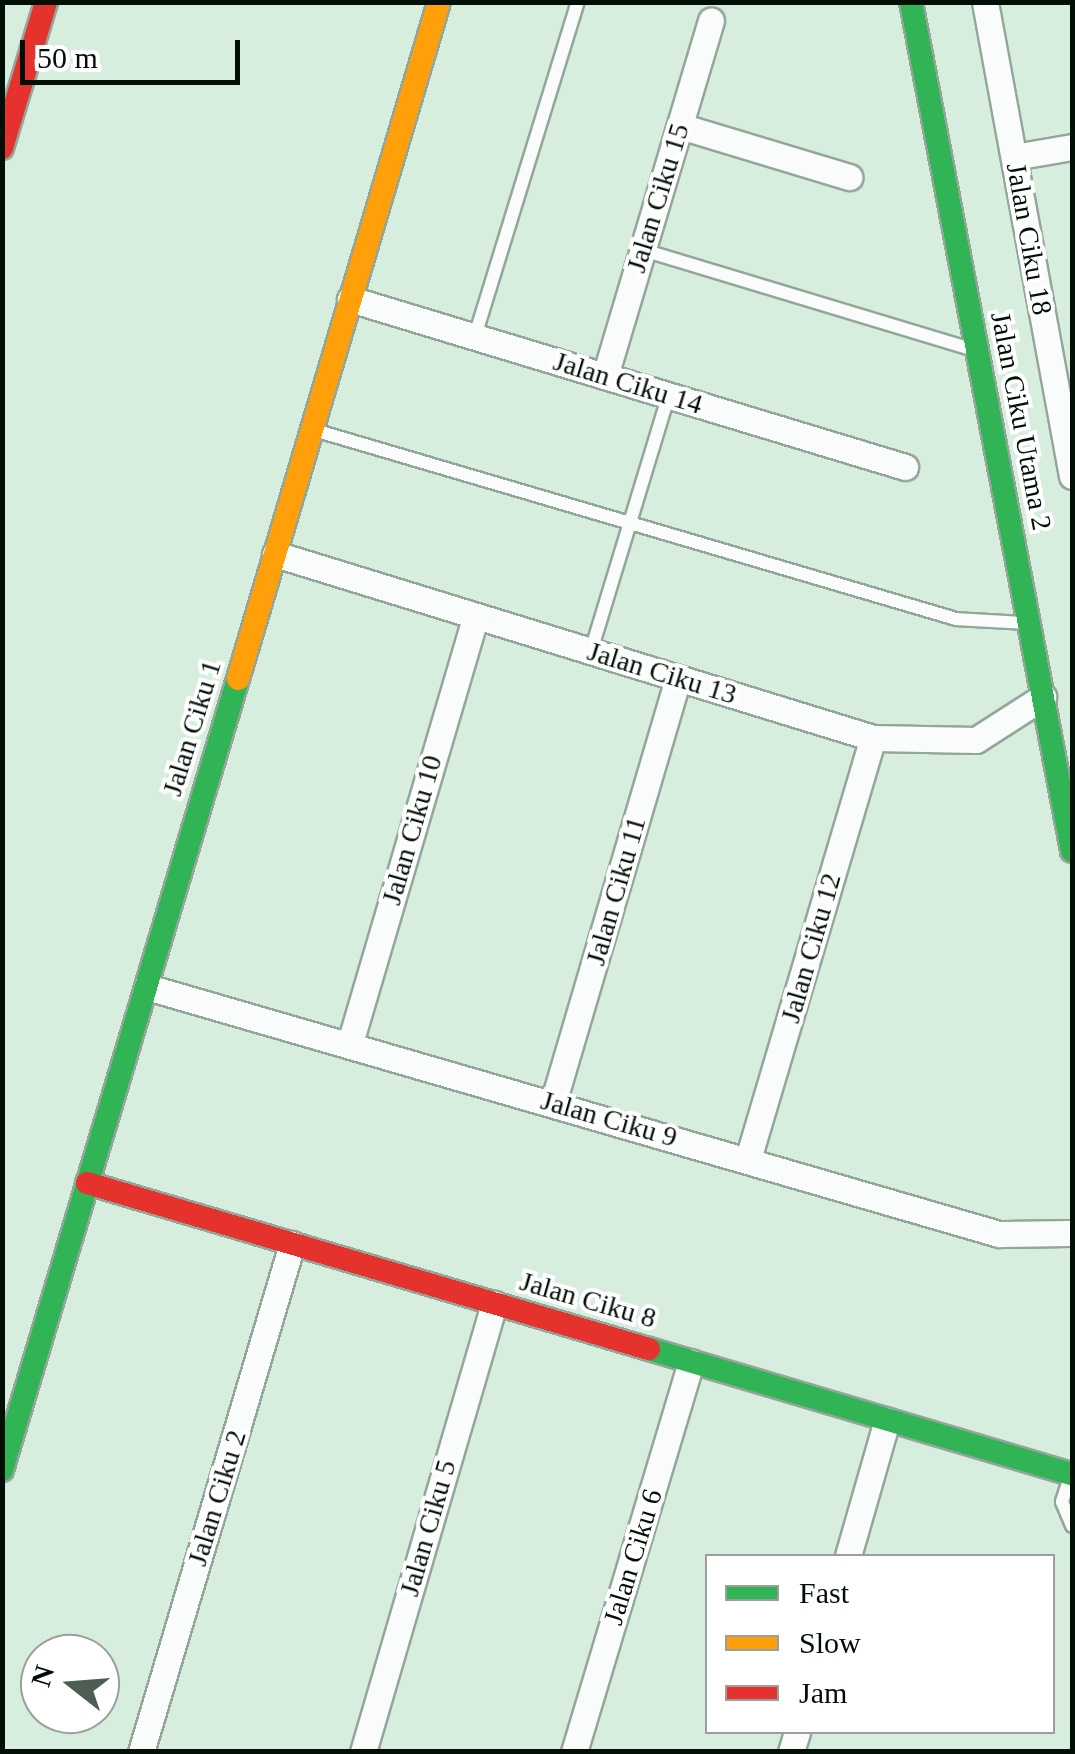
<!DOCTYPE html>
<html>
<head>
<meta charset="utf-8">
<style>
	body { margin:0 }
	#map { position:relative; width:1075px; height:1754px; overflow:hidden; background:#d7edde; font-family:"Times New Roman",serif }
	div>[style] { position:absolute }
	.roads { filter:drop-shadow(2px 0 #94a69a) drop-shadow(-2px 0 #94a69a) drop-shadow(0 2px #94a69a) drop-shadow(0 -2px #94a69a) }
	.lane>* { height:12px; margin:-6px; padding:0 6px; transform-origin:6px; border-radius:6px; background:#f9fcfa }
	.street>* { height:25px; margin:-12.5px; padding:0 12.5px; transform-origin:12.5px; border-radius:12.5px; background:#f9fcfa }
	.fast>* { height:22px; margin:-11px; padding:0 11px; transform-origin:11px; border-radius:11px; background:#30b455 }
	.slow>* { height:22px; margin:-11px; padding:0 11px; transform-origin:11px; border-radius:11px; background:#ff9f0a }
	.jam>* { height:22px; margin:-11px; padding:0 11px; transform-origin:11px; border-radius:11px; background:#e5322d }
	span { translate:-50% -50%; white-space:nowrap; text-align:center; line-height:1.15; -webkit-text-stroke:8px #fff; paint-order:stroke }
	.street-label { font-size:28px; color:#020f06 }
	.frame { position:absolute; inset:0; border:5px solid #020f06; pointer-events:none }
	.legend { position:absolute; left:705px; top:1554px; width:350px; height:180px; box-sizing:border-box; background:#fff; border:2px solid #9a9f9b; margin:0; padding:12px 18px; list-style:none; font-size:30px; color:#020f06 }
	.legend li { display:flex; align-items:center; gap:20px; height:50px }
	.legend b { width:50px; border:2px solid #9a9f9b }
	.north { position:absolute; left:20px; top:1634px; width:100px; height:100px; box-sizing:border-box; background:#fff; border:2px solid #9a9f9b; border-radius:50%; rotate:287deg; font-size:28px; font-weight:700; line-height:40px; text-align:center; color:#020f06 }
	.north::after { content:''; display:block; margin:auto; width:35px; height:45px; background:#4d5d52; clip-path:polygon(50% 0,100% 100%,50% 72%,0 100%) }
	.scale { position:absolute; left:20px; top:40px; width:220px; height:45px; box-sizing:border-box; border:5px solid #020f06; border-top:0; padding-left:12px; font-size:30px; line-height:35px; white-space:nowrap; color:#020f06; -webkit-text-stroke:8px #fff; paint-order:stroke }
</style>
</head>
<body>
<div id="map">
	<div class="roads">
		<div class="lane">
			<div style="left:643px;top:250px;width:347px;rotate:16.8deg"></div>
			<div style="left:475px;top:336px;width:350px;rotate:-72.9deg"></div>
			<div style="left:314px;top:430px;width:669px;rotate:16.4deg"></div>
			<div style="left:956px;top:619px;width:70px;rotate:3.3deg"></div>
			<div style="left:591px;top:651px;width:268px;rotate:-73.1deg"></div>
			<div style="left:1070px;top:1477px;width:26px;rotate:108deg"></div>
			<div style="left:1062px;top:1502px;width:26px;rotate:67deg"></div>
		</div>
		<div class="street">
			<div style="left:985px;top:2px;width:482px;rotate:79.6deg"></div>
			<div style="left:680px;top:126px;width:177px;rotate:16.8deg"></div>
			<div style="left:1014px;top:157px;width:59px;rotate:-9.8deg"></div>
			<div style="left:350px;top:299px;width:580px;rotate:16.84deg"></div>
			<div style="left:605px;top:376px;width:371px;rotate:-73.4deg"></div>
			<div style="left:275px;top:554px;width:626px;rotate:17.1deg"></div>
			<div style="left:873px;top:738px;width:103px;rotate:1.1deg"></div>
			<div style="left:976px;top:740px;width:80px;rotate:-32.7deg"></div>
			<div style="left:147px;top:987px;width:887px;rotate:16.17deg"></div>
			<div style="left:999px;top:1234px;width:73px;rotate:-0.8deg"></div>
			<div style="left:350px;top:1043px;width:444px;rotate:-73.6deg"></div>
			<div style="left:553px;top:1103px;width:443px;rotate:-73.6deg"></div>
			<div style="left:748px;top:1159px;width:439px;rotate:-73.5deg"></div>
			<div style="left:848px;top:1556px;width:141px;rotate:-74deg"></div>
			<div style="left:141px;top:1752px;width:530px;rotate:-73.45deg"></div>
			<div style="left:363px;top:1752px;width:467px;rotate:-73.7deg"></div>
			<div style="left:574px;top:1752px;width:407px;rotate:-73.3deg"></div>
			<div style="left:791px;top:1752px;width:21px;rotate:-73deg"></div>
		</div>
		<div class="fast">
			<div style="left:911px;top:2px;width:864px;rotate:79.26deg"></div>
			<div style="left:649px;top:1349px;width:441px;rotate:16.5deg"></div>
			<div style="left:2px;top:1470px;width:825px;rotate:-73.39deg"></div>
		</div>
		<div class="slow">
			<div style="left:238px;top:679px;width:706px;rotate:-73.46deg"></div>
		</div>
		<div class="jam">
			<div style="left:2px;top:148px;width:152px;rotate:-73.2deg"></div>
			<div style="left:87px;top:1183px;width:586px;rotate:16.46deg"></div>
		</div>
	</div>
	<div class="street-label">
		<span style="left:658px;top:198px;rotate:-73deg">Jalan Ciku 15</span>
		<span style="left:1029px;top:239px;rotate:80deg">Jalan Ciku 18</span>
		<span style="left:628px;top:383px;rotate:17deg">Jalan Ciku 14</span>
		<span style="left:1021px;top:421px;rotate:79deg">Jalan Ciku Utama 2</span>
		<span style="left:662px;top:673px;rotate:17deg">Jalan Ciku 13</span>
		<span style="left:192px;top:728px;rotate:-73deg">Jalan Ciku 1</span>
		<span style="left:412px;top:830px;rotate:-74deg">Jalan Ciku 10</span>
		<span style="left:616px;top:891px;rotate:-74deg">Jalan Ciku 11</span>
		<span style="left:811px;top:948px;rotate:-74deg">Jalan Ciku 12</span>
		<span style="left:609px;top:1119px;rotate:16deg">Jalan Ciku 9</span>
		<span style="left:588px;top:1300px;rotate:16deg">Jalan Ciku 8</span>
		<span style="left:217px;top:1498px;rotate:-73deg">Jalan Ciku 2</span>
		<span style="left:428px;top:1528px;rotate:-74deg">Jalan Ciku 5</span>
		<span style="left:633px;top:1557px;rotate:-73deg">Jalan Ciku 6</span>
	</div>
	<div class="frame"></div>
	<ul class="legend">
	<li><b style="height:12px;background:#30b455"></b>Fast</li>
	<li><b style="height:12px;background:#ff9f0a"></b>Slow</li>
	<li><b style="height:12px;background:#e5322d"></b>Jam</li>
	</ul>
	<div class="north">N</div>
	<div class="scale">50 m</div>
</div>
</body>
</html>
